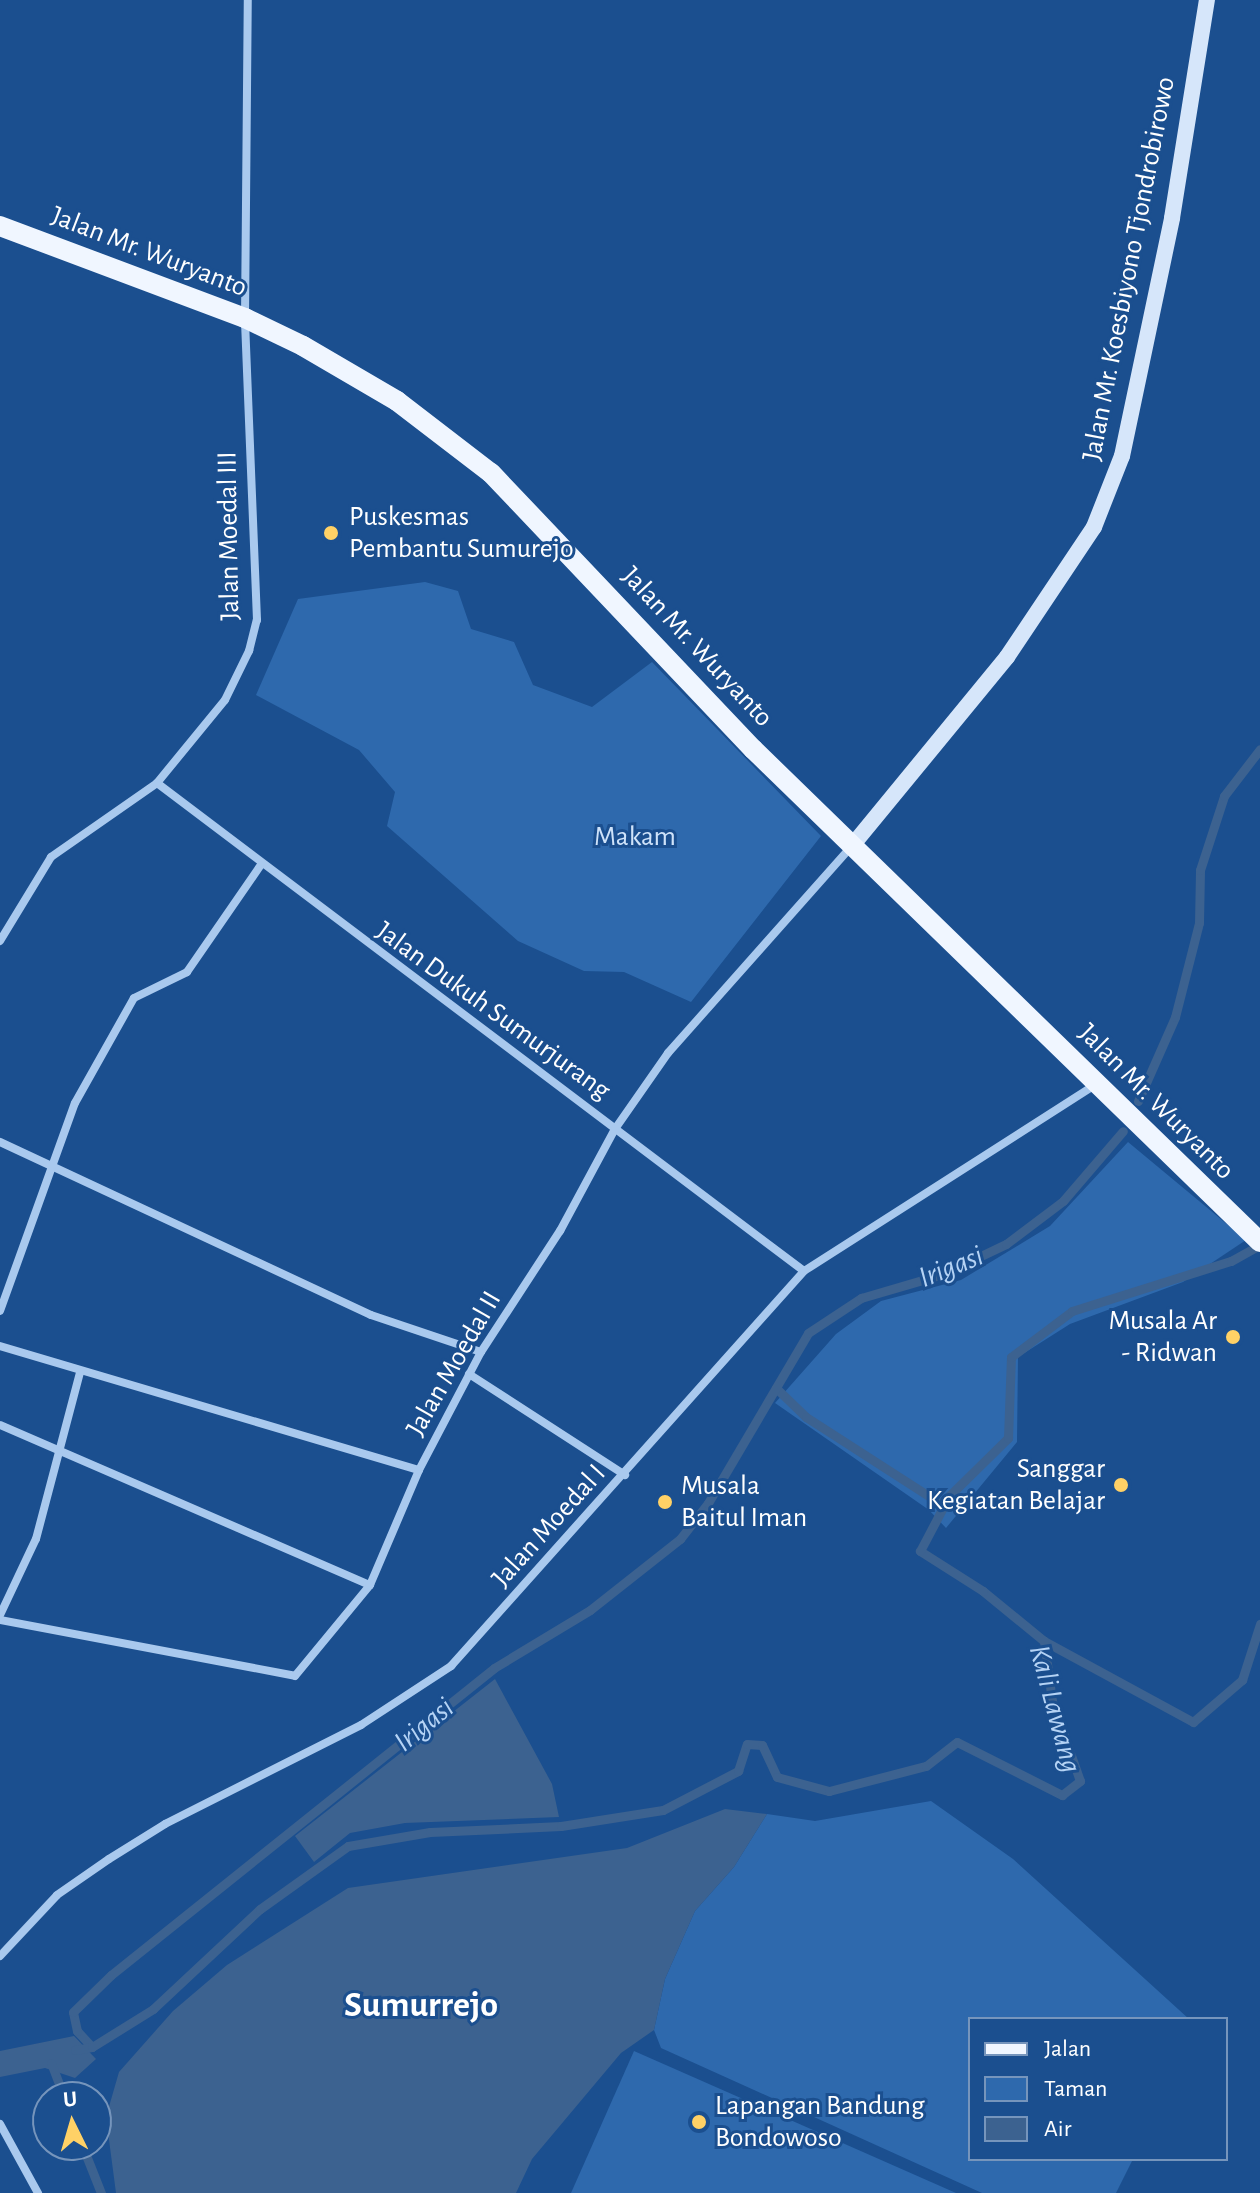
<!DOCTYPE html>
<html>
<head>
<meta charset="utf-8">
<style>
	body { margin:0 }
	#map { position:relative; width:1260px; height:2193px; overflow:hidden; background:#1b4f8f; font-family:"Alegreya Sans",sans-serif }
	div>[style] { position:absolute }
	.green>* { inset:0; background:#2e69ad }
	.water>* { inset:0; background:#3c6290 }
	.stream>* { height:9px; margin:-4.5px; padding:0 4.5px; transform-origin:4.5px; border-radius:4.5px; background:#3c6290 }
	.street>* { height:8px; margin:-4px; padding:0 4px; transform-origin:4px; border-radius:4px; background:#a9c9ee }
	.secondary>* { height:16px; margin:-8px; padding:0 8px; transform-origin:8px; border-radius:8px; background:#d6e6fa }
	.primary>* { height:20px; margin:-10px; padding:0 10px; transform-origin:10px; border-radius:10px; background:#f0f6ff }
	.dots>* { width:22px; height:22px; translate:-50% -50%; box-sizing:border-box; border:4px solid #1b4f8f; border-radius:50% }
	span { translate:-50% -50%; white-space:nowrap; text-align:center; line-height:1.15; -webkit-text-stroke:6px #1b4f8f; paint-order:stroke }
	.street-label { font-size:28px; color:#fff }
	.poi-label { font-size:28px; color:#fff }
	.left { translate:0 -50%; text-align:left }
	.right { translate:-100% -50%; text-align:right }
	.park-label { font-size:28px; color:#cfe3fa }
	.water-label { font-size:30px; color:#b5d3f5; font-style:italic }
	.district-label { font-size:36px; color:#fff; font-weight:700 }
	.legend { position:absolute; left:968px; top:2017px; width:260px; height:144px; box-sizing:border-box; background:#1b4f8f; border:2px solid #7695bc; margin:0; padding:10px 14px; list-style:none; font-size:24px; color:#fff }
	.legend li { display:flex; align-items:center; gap:16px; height:40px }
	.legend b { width:40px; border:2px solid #7695bc }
	.north { position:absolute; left:32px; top:2081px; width:80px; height:80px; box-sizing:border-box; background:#1b4f8f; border:2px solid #7695bc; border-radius:50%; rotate:355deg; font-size:22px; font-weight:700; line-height:32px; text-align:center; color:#fff }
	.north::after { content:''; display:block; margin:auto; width:28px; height:36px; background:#ffd166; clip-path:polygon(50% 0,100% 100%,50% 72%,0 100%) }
</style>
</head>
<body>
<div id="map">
	<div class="green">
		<div style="clip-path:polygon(425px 582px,458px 591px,471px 629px,514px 642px,533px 685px,592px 707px,652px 662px,821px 836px,691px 1002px,624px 972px,584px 971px,518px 941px,387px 826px,395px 792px,359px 750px,256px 695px,298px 599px)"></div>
		<div style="clip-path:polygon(1128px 1142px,1246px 1240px,1183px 1282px,1070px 1324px,1018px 1357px,1017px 1442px,946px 1528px,929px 1510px,775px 1403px,836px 1334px,881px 1301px,961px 1280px,1050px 1226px)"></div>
		<div style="clip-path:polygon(931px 1801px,1013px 1859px,1189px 2019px,970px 2019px,970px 2159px,1133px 2159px,1116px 2193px,982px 2193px,661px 2048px,654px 2030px,665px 1979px,695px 1911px,734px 1867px,767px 1814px,815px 1821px)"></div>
		<div style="clip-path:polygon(634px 2051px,956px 2193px,571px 2193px)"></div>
	</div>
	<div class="water">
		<div style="clip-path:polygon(495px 1679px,552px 1784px,559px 1817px,405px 1823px,350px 1833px,314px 1862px,295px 1836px)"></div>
		<div style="clip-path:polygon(725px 1809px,767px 1814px,734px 1867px,695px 1911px,665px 1979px,654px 2030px,621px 2053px,532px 2159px,516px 2193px,116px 2193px,106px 2117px,119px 2072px,173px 2011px,227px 1965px,348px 1888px,627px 1848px)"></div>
		<div style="clip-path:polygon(74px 2036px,96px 2059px,75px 2078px,45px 2068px,0 2077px,0 2051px)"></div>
	</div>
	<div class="stream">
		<div style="left:1138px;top:1101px;width:92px;rotate:-66.2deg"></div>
		<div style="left:1175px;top:1017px;width:97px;rotate:-75.7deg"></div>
		<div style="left:1199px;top:923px;width:53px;rotate:-88.9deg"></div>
		<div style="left:1200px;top:870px;width:78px;rotate:-72deg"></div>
		<div style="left:1224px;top:796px;width:59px;rotate:-52.5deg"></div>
		<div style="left:776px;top:1388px;width:42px;rotate:44deg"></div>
		<div style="left:806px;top:1417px;width:164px;rotate:32.8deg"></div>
		<div style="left:1044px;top:1641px;width:170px;rotate:28.5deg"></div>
		<div style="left:1193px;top:1722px;width:65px;rotate:-40.6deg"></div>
		<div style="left:1242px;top:1680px;width:59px;rotate:-72.2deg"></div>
		<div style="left:92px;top:2047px;width:22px;rotate:-133deg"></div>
		<div style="left:77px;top:2031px;width:19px;rotate:-102deg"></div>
		<div style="left:73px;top:2012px;width:53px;rotate:-44.2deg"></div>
		<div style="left:111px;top:1975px;width:491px;rotate:-38.7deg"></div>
		<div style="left:494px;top:1668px;width:112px;rotate:-31.1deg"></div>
		<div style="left:590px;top:1610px;width:115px;rotate:-38.3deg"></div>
		<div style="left:680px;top:1539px;width:46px;rotate:-52.1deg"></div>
		<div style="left:708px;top:1503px;width:197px;rotate:-59.5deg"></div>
		<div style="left:808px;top:1333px;width:64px;rotate:-33.4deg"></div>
		<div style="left:861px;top:1298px;width:85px;rotate:-16.3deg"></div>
		<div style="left:943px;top:1274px;width:70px;rotate:-25.5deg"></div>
		<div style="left:1006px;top:1244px;width:71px;rotate:-37deg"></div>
		<div style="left:1063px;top:1201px;width:92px;rotate:-49.4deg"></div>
		<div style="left:75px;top:2050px;width:17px;rotate:-10deg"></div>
		<div style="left:92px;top:2047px;width:72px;rotate:-31.9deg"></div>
		<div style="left:153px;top:2009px;width:146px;rotate:-43.1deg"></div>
		<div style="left:260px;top:1909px;width:108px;rotate:-35.6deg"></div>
		<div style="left:348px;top:1846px;width:83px;rotate:-9.7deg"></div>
		<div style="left:430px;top:1832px;width:131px;rotate:-2.6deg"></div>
		<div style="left:561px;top:1826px;width:103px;rotate:-8.9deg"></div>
		<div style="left:663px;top:1810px;width:85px;rotate:-27.5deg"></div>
		<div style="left:738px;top:1771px;width:28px;rotate:-72deg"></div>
		<div style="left:747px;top:1744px;width:15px;rotate:4deg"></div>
		<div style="left:762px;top:1745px;width:35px;rotate:65deg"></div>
		<div style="left:777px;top:1777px;width:54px;rotate:15.1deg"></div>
		<div style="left:829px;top:1791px;width:100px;rotate:-14.5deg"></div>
		<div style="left:926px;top:1766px;width:39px;rotate:-38deg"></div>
		<div style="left:957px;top:1742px;width:118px;rotate:26.8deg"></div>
		<div style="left:1062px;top:1795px;width:23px;rotate:-38deg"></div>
		<div style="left:1080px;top:1781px;width:85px;rotate:-109.3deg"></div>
		<div style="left:1052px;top:1701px;width:61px;rotate:-97.6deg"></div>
		<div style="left:1044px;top:1641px;width:79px;rotate:-140.7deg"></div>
		<div style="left:983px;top:1591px;width:75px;rotate:-147.6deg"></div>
		<div style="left:920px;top:1551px;width:62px;rotate:-62.2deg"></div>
		<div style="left:949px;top:1496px;width:83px;rotate:-44.5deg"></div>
		<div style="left:1008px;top:1438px;width:81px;rotate:-87.9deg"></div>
		<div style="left:1011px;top:1357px;width:76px;rotate:-37deg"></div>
		<div style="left:1072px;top:1311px;width:167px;rotate:-17.5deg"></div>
		<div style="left:1231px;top:1261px;width:33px;rotate:-29deg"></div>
		<div style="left:51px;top:2063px;width:36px;rotate:69deg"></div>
		<div style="left:82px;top:2145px;width:52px;rotate:68.4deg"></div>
	</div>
	<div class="street">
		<div style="left:157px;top:783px;width:810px;rotate:37.03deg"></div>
		<div style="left:0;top:941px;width:98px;rotate:-58.7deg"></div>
		<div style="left:51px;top:857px;width:129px;rotate:-34.9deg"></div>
		<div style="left:157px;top:783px;width:107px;rotate:-50.7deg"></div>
		<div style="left:225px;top:700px;width:55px;rotate:-63.9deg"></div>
		<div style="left:249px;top:651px;width:32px;rotate:-76deg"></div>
		<div style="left:257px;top:620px;width:302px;rotate:-92.3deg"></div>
		<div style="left:245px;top:318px;width:318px;rotate:-89.5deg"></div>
		<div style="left:0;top:1142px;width:409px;rotate:25deg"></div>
		<div style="left:371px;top:1315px;width:116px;rotate:18.6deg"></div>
		<div style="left:0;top:1311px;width:221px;rotate:-70.2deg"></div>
		<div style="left:75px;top:1103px;width:120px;rotate:-60.7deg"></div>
		<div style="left:134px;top:998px;width:59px;rotate:-26.1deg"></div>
		<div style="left:187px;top:972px;width:129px;rotate:-55.4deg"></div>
		<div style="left:0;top:1346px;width:437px;rotate:16.5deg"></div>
		<div style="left:469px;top:1374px;width:186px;rotate:32.9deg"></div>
		<div style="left:0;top:1425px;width:403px;rotate:23.4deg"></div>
		<div style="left:0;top:1615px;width:84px;rotate:-64.7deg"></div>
		<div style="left:36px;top:1539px;width:173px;rotate:-75.2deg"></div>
		<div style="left:0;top:1620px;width:300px;rotate:10.7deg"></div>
		<div style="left:295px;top:1676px;width:118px;rotate:-50.5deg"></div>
		<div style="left:370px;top:1585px;width:125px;rotate:-66.9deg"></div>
		<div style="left:419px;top:1470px;width:133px;rotate:-62.3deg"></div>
		<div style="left:481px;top:1352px;width:145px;rotate:-56.9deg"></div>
		<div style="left:560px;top:1231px;width:116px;rotate:-61.7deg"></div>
		<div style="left:615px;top:1129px;width:93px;rotate:-55.1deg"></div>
		<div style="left:668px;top:1053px;width:276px;rotate:-48.4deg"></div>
		<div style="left:0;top:1956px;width:83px;rotate:-46.9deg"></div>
		<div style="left:57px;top:1895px;width:63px;rotate:-34.7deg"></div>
		<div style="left:109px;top:1859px;width:66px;rotate:-32deg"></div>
		<div style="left:165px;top:1824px;width:220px;rotate:-26.8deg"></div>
		<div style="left:361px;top:1725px;width:108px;rotate:-33.2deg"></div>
		<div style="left:451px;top:1666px;width:530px;rotate:-48.21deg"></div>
		<div style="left:804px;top:1271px;width:345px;rotate:-32.6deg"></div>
		<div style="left:0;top:2124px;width:79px;rotate:61.2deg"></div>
	</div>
	<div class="secondary">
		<div style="left:851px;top:847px;width:246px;rotate:-50.6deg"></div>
		<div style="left:1007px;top:657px;width:156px;rotate:-56.2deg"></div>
		<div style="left:1094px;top:527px;width:76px;rotate:-68.5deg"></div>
		<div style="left:1122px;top:456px;width:243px;rotate:-78.1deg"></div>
		<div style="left:1172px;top:218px;width:221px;rotate:-80.9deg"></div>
	</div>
	<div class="primary">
		<div style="left:0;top:226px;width:262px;rotate:20.6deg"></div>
		<div style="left:245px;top:318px;width:64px;rotate:25.8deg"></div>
		<div style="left:303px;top:346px;width:109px;rotate:30.3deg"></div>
		<div style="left:397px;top:401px;width:118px;rotate:37.5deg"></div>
		<div style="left:491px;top:473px;width:381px;rotate:46.5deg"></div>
		<div style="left:753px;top:749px;width:707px;rotate:44.2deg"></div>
	</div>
	<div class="dots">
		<div style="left:331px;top:533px;background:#ffd166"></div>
		<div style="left:1233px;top:1337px;background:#ffd166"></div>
		<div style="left:1121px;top:1485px;background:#ffd166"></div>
		<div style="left:665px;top:1502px;background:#ffd166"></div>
		<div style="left:699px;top:2122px;background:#ffd166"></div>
	</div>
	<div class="street-label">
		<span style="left:149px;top:252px;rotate:21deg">Jalan Mr. Wuryanto</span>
		<span style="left:1129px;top:269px;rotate:-79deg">Jalan Mr. Koesbiyono Tjondrobirowo</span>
		<span style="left:229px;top:536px;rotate:-91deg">Jalan Moedal III</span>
		<span style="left:697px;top:647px;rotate:47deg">Jalan Mr. Wuryanto</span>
		<span style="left:493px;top:1011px;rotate:36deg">Jalan Dukuh Sumurjurang</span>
		<span style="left:1156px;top:1102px;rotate:45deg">Jalan Mr. Wuryanto</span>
		<span style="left:454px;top:1364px;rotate:-60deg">Jalan Moedal II</span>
		<span style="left:549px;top:1526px;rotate:-48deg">Jalan Moedal I</span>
	</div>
	<div class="poi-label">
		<span class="left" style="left:349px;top:533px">Puskesmas<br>Pembantu Sumurejo</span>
		<span class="right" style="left:1217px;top:1337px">Musala Ar<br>- Ridwan</span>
		<span class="right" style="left:1105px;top:1485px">Sanggar<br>Kegiatan Belajar</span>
		<span class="left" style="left:681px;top:1502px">Musala<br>Baitul Iman</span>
		<span class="left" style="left:715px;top:2122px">Lapangan Bandung<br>Bondowoso</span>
	</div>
	<div class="park-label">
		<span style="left:635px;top:837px">Makam</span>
	</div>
	<div class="water-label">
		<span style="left:951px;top:1267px;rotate:-22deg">Irigasi</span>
		<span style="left:1055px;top:1709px;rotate:75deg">Kali Lawang</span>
		<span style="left:424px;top:1725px;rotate:-39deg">Irigasi</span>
	</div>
	<div class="district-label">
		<span style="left:421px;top:2006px">Sumurrejo</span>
	</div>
	<ul class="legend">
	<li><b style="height:10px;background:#f0f6ff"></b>Jalan</li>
	<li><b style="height:22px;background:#2e69ad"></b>Taman</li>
	<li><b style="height:22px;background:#3c6290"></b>Air</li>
	</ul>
	<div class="north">U</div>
</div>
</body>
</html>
